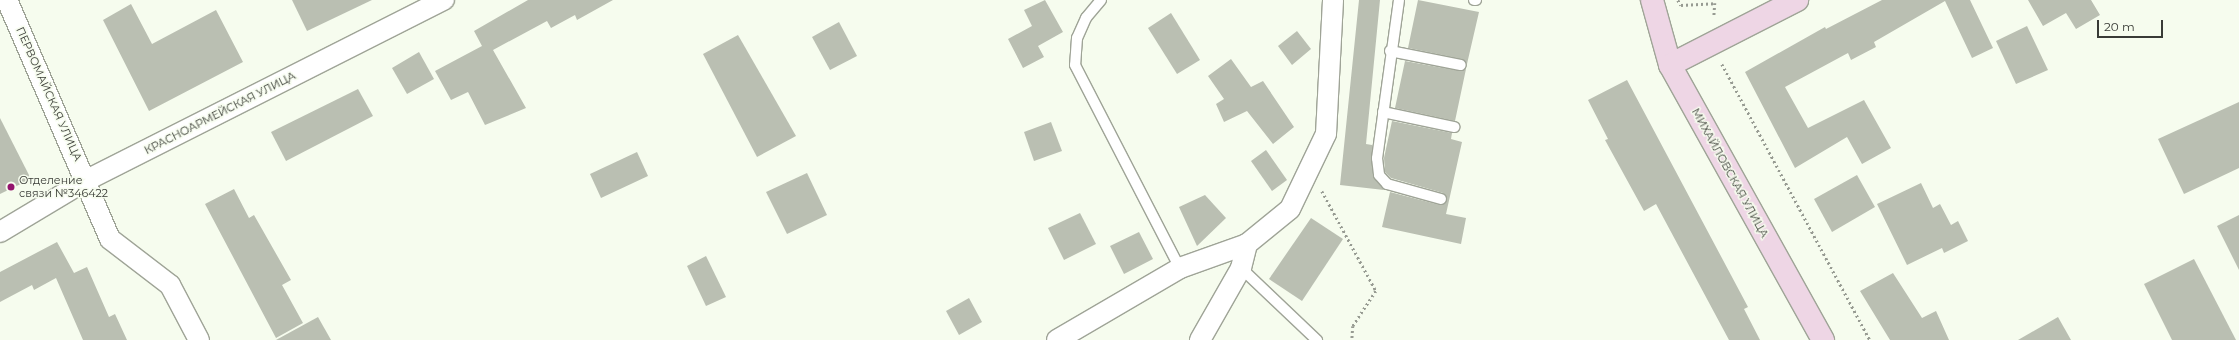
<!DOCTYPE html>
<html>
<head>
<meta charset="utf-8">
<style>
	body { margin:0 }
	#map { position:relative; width:2239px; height:340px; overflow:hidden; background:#f6fcee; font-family:Montserrat,sans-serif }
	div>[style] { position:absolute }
	.building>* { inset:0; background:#babfb2 }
	.path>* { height:2.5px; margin-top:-1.25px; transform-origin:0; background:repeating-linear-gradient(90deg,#979b92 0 2px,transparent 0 5px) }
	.roads { filter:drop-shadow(1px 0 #9fa497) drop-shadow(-1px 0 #9fa497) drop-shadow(0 1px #9fa497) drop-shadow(0 -1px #9fa497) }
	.lane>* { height:10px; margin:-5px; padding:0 5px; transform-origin:5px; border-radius:5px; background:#fff }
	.street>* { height:20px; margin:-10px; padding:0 10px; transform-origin:10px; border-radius:10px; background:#fff }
	.secondary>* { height:22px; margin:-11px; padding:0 11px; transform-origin:11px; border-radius:11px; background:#eed6e5 }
	.dots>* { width:11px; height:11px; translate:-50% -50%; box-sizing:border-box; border:2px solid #f6fcee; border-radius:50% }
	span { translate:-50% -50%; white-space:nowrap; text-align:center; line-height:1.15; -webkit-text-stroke:3px #f6fcee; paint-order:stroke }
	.street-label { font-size:11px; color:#393b36 }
	.poi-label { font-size:11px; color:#393b36 }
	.left { translate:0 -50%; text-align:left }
	.scale { position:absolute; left:2097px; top:20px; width:66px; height:18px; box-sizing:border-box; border:2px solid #393b36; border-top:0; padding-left:5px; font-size:12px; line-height:14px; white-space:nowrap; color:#393b36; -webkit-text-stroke:3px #f6fcee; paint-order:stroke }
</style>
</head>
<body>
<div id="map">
	<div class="building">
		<div style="clip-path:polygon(292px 0,372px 0,307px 31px)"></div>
		<div style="clip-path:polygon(528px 0,613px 0,577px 20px,575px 15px,551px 28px,547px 21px,493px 50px,526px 108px,485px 125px,468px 92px,451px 100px,435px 71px,482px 46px,474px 31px)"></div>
		<div style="clip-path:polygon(1045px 0,1063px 32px,1038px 46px,1044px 57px,1023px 68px,1008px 39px,1032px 26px,1024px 10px)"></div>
		<div style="clip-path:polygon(1359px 0,1380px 0,1366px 144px,1372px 145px,1373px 176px,1384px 190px,1340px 185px)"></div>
		<div style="clip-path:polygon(1418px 0,1479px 12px,1467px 64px,1462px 59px,1408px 48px)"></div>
		<div style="clip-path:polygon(1882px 0,1970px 0,1993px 48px,1972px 58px,1945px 1px,1874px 42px,1876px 47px,1851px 60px,1848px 53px,1785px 87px,1808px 128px,1864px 100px,1891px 148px,1862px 164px,1847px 137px,1795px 168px,1745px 72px,1825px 27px,1826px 29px)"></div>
		<div style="clip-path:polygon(2028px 0,2091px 0,2100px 15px,2076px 29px,2066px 13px,2043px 26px)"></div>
		<div style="clip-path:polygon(131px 4px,152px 44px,216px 10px,243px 62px,149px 111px,103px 20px)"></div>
		<div style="clip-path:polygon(1171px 13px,1200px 60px,1177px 74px,1148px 28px)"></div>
		<div style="clip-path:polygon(839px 22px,857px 56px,830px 70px,812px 37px)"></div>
		<div style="clip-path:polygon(2027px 26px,2048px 70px,2016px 84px,1996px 41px)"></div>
		<div style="clip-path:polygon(1297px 31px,1311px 49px,1292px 65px,1278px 46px)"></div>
		<div style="clip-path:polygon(738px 35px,796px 136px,757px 157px,703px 54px)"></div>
		<div style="clip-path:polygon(419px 52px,434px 79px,407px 94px,392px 68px)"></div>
		<div style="clip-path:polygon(1231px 59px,1251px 87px,1263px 81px,1294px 127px,1273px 144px,1247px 111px,1224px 122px,1216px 104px,1224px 99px,1208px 76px)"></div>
		<div style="clip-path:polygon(1405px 61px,1460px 71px,1466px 69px,1455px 121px,1395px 108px)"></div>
		<div style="clip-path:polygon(1627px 80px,1748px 307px,1744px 309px,1760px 340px,1729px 340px,1656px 204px,1644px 211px,1605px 140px,1608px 139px,1588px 100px)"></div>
		<div style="clip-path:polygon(358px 89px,373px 116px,286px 161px,271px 132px)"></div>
		<div style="clip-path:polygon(2239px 102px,2239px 168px,2184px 194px,2158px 139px)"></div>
		<div style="clip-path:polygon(0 118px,31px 179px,0 194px)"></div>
		<div style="clip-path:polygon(1392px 121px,1452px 133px,1451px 139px,1462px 142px,1446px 214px,1466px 218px,1461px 244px,1382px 227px,1390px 192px,1440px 205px,1447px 200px,1443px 193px,1391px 178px,1385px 172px,1384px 158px)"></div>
		<div style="clip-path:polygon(1051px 122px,1062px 151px,1034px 161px,1024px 132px)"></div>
		<div style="clip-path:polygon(1266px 150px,1287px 180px,1272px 191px,1251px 161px)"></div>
		<div style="clip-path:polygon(637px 152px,648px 176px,601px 198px,590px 174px)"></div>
		<div style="clip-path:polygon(807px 173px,827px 215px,787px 234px,766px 192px)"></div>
		<div style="clip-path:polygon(1857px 175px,1875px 207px,1832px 232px,1814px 199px)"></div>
		<div style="clip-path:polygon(1921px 183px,1933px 208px,1940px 204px,1951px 225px,1958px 221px,1968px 241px,1944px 253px,1942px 248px,1907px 265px,1877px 204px)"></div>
		<div style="clip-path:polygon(234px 189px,249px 218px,254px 215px,291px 280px,282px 285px,303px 323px,276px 338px,205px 204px)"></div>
		<div style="clip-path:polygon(1205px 195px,1226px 218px,1197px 246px,1179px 207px)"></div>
		<div style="clip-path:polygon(1080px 213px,1096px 244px,1064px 260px,1048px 228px)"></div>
		<div style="clip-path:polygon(2239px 215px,2239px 270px,2217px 226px)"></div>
		<div style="clip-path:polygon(1311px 218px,1343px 239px,1302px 301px,1269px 279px)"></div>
		<div style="clip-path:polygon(1139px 232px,1153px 259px,1124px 274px,1110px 246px)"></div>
		<div style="clip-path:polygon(57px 242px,74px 273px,87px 267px,109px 317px,115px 314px,127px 340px,83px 340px,56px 278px,34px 290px,32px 285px,0 302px,0 272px)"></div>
		<div style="clip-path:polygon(706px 256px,726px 297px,706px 306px,687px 266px)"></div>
		<div style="clip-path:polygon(2194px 259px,2236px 340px,2172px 340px,2144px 284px)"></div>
		<div style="clip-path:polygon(1893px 273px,1922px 318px,1936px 311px,1949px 340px,1890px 340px,1860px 291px)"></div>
		<div style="clip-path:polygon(969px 298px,982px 322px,959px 335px,946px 311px)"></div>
		<div style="clip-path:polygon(318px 317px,331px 340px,276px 340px)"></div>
		<div style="clip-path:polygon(2058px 317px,2071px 340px,2018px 340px)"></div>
	</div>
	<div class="path">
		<div style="left:1678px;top:0;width:6px;rotate:59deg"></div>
		<div style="left:1681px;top:5px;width:34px;rotate:-3deg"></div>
		<div style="left:1715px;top:3px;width:14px;rotate:94deg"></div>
		<div style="left:1722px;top:64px;width:313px;rotate:61.8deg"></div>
		<div style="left:1322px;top:191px;width:114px;rotate:61.6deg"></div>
		<div style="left:1376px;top:291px;width:42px;rotate:123.3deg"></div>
		<div style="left:1353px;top:326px;width:14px;rotate:94deg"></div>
	</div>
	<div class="roads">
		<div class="lane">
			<div style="left:1101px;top:0;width:23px;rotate:130deg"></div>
			<div style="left:1086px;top:18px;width:22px;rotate:114deg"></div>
			<div style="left:1077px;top:38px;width:27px;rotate:94deg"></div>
			<div style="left:1075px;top:65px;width:229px;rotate:62.7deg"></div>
			<div style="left:1399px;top:0;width:160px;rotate:97.9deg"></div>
			<div style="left:1377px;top:158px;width:17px;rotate:83deg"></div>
			<div style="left:1379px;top:175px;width:12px;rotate:48deg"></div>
			<div style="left:1387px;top:184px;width:56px;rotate:15.5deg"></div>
			<div style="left:1474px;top:0;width:2px"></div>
			<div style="left:1390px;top:51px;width:72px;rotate:11.2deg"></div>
			<div style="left:1383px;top:112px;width:73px;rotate:11.9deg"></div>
			<div style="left:1241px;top:268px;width:105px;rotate:43.5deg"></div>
		</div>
		<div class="street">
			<div style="left:7px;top:0;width:260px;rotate:66.7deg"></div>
			<div style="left:110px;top:239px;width:76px;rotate:37.5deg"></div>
			<div style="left:170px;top:285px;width:62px;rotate:62.2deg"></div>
			<div style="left:0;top:232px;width:101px;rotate:-30.9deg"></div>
			<div style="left:87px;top:180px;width:400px;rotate:-26.8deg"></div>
			<div style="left:1057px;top:340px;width:143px;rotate:-30.3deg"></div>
			<div style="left:1180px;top:268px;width:71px;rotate:-19.7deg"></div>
			<div style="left:1247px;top:244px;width:55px;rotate:-39.1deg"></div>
			<div style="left:1290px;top:209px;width:83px;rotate:-64.4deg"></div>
			<div style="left:1326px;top:134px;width:134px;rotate:-87deg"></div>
			<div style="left:1200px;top:340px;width:83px;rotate:-60.3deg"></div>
			<div style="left:1241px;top:268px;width:25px;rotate:-76deg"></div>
		</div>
		<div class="secondary">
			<div style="left:1652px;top:0;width:67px;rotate:74.5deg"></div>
			<div style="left:1670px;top:65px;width:315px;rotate:60.9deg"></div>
			<div style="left:1670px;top:65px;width:143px;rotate:-27.1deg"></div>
		</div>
	</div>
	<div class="dots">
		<div style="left:11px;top:187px;background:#94146e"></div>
	</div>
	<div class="street-label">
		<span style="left:49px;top:94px;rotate:66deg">ПЕРВОМАЙСКАЯ УЛИЦА</span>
		<span style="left:220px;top:113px;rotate:-27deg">КРАСНОАРМЕЙСКАЯ УЛИЦА</span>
		<span style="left:1730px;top:173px;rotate:61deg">МИХАЙЛОВСКАЯ УЛИЦА</span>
	</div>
	<div class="poi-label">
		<span class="left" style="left:19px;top:187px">Отделение<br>связи №346422</span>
	</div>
	<div class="scale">20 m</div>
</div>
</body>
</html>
